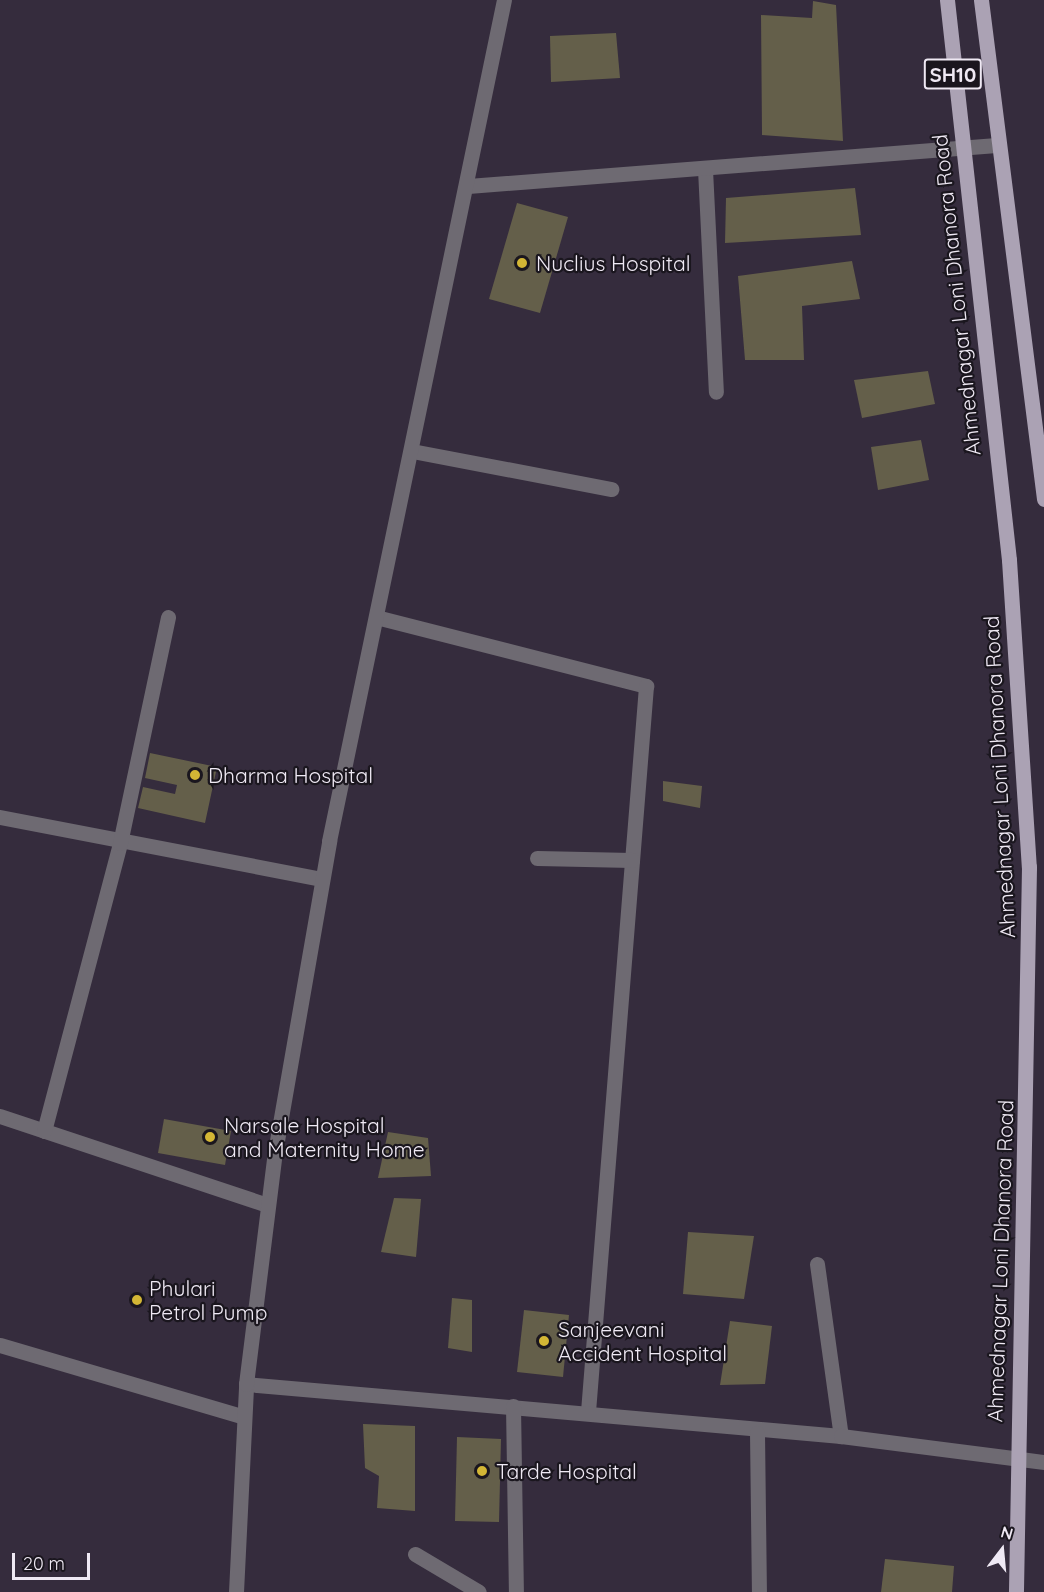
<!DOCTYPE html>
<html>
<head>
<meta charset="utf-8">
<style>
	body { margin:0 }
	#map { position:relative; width:1044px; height:1592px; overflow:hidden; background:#352c3d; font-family:Quicksand,sans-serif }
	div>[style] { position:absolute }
	.building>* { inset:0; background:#645f4a }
	.minor>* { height:15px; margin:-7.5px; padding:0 7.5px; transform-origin:7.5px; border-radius:7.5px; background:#6e6a72 }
	.major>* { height:15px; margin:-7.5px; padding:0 7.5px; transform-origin:7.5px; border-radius:7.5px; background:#aba2b4 }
	.dots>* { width:16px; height:16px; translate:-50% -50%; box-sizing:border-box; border:3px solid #1a161e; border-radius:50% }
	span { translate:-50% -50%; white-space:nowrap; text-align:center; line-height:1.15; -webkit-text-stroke:4.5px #1a161e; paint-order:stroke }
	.shield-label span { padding:2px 4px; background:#1a161e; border:2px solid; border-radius:4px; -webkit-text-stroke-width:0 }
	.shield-label { font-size:20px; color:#efe9f4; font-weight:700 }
	.poi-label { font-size:21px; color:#efe9f4 }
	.left { translate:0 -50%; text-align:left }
	.street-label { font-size:21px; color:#efe9f4 }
	.north { position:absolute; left:972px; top:1520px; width:60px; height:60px; -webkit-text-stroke:4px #1a161e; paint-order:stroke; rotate:16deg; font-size:16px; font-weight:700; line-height:24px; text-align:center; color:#efe9f4 }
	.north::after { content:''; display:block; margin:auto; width:21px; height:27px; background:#efe9f4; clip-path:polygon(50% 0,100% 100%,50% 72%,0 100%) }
	.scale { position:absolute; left:12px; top:1553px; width:78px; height:27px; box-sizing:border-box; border:3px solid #efe9f4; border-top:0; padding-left:8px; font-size:18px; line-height:21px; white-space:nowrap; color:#efe9f4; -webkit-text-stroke:4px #1a161e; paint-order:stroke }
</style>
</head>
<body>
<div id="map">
	<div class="building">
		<div style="clip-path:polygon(813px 1px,836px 5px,843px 141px,762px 135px,761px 15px,812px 18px)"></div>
		<div style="clip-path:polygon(616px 33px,620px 78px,551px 82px,550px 36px)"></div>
		<div style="clip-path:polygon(855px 188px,861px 235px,725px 243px,726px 198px)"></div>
		<div style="clip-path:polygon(517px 203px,568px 217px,540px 313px,489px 299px)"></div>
		<div style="clip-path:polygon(852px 261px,860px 299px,802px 306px,804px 360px,745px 360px,738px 276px)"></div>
		<div style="clip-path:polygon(928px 371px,935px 404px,862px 418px,854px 380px)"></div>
		<div style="clip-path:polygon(921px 440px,929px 480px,878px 490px,871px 447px)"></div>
		<div style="clip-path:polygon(150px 753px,217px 767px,205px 823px,138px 808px,143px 787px,175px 794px,177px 785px,145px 778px)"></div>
		<div style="clip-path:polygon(663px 781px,702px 786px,700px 808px,663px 801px)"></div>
		<div style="clip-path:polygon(164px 1119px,231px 1131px,225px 1165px,158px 1153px)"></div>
		<div style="clip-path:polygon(388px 1132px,428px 1138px,431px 1176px,378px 1178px)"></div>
		<div style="clip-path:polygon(394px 1198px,421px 1199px,416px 1257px,381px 1252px)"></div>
		<div style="clip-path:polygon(688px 1232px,754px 1236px,744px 1299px,683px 1294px)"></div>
		<div style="clip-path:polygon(452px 1298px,472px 1300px,472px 1352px,448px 1348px)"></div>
		<div style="clip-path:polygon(524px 1310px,569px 1315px,563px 1377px,517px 1372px)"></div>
		<div style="clip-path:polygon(730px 1321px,772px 1326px,765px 1384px,720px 1385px)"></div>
		<div style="clip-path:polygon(363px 1424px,415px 1426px,415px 1511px,377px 1508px,379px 1476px,365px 1468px)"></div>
		<div style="clip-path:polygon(457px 1437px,501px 1439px,499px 1522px,455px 1521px)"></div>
		<div style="clip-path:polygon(885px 1559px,954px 1566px,952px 1592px,881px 1592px)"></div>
	</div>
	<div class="minor">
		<div style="left:705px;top:169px;width:223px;rotate:87.2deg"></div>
		<div style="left:468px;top:186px;width:530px;rotate:-4.44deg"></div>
		<div style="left:412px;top:451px;width:203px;rotate:10.8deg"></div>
		<div style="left:376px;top:617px;width:279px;rotate:14.3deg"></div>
		<div style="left:646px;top:686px;width:728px;rotate:94.57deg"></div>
		<div style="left:0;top:817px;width:328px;rotate:10.9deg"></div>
		<div style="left:537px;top:858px;width:95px;rotate:1.2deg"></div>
		<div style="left:0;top:1116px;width:282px;rotate:18.4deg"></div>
		<div style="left:44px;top:1131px;width:298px;rotate:-75.2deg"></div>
		<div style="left:120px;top:843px;width:231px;rotate:-78deg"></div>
		<div style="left:817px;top:1264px;width:174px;rotate:82.1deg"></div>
		<div style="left:0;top:1345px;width:254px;rotate:16.4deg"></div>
		<div style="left:246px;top:1384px;width:597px;rotate:4.99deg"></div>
		<div style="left:841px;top:1436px;width:205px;rotate:7.3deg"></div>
		<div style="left:513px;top:1406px;width:186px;rotate:89.1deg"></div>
		<div style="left:757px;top:1433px;width:159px;rotate:89.3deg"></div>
		<div style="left:415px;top:1554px;width:74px;rotate:30.7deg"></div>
		<div style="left:236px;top:1592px;width:208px;rotate:-87.2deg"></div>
		<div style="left:246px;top:1384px;width:234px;rotate:-82.9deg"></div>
		<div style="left:275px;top:1152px;width:316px;rotate:-80.1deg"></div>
		<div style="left:329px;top:841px;width:859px;rotate:-78.25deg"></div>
	</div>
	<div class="major">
		<div style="left:947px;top:0;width:563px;rotate:83.68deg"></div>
		<div style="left:1009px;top:560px;width:308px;rotate:86.3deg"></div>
		<div style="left:1029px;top:867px;width:725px;rotate:91.03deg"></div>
		<div style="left:981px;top:0;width:503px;rotate:82.8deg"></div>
	</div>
	<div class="dots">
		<div style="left:522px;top:263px;background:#d3b635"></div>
		<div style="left:195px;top:775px;background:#d3b635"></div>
		<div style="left:210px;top:1137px;background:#d3b635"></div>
		<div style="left:137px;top:1300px;background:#d3b635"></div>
		<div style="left:544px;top:1341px;background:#d3b635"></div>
		<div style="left:482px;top:1471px;background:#d3b635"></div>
	</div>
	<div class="shield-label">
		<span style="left:953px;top:74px">SH10</span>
	</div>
	<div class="poi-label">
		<span class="left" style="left:536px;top:263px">Nuclius Hospital</span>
		<span class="left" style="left:208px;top:775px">Dharma Hospital</span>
		<span class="left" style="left:224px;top:1137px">Narsale Hospital<br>and Maternity Home</span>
		<span class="left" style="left:149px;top:1300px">Phulari<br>Petrol Pump</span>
		<span class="left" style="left:558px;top:1341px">Sanjeevani<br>Accident Hospital</span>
		<span class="left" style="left:496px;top:1471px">Tarde Hospital</span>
	</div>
	<div class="street-label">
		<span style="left:956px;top:295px;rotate:-96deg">Ahmednagar Loni Dhanora Road</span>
		<span style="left:999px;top:777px;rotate:-93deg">Ahmednagar Loni Dhanora Road</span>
		<span style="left:1000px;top:1261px;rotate:-88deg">Ahmednagar Loni Dhanora Road</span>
	</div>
	<div class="north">N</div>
	<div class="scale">20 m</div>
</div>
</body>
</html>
